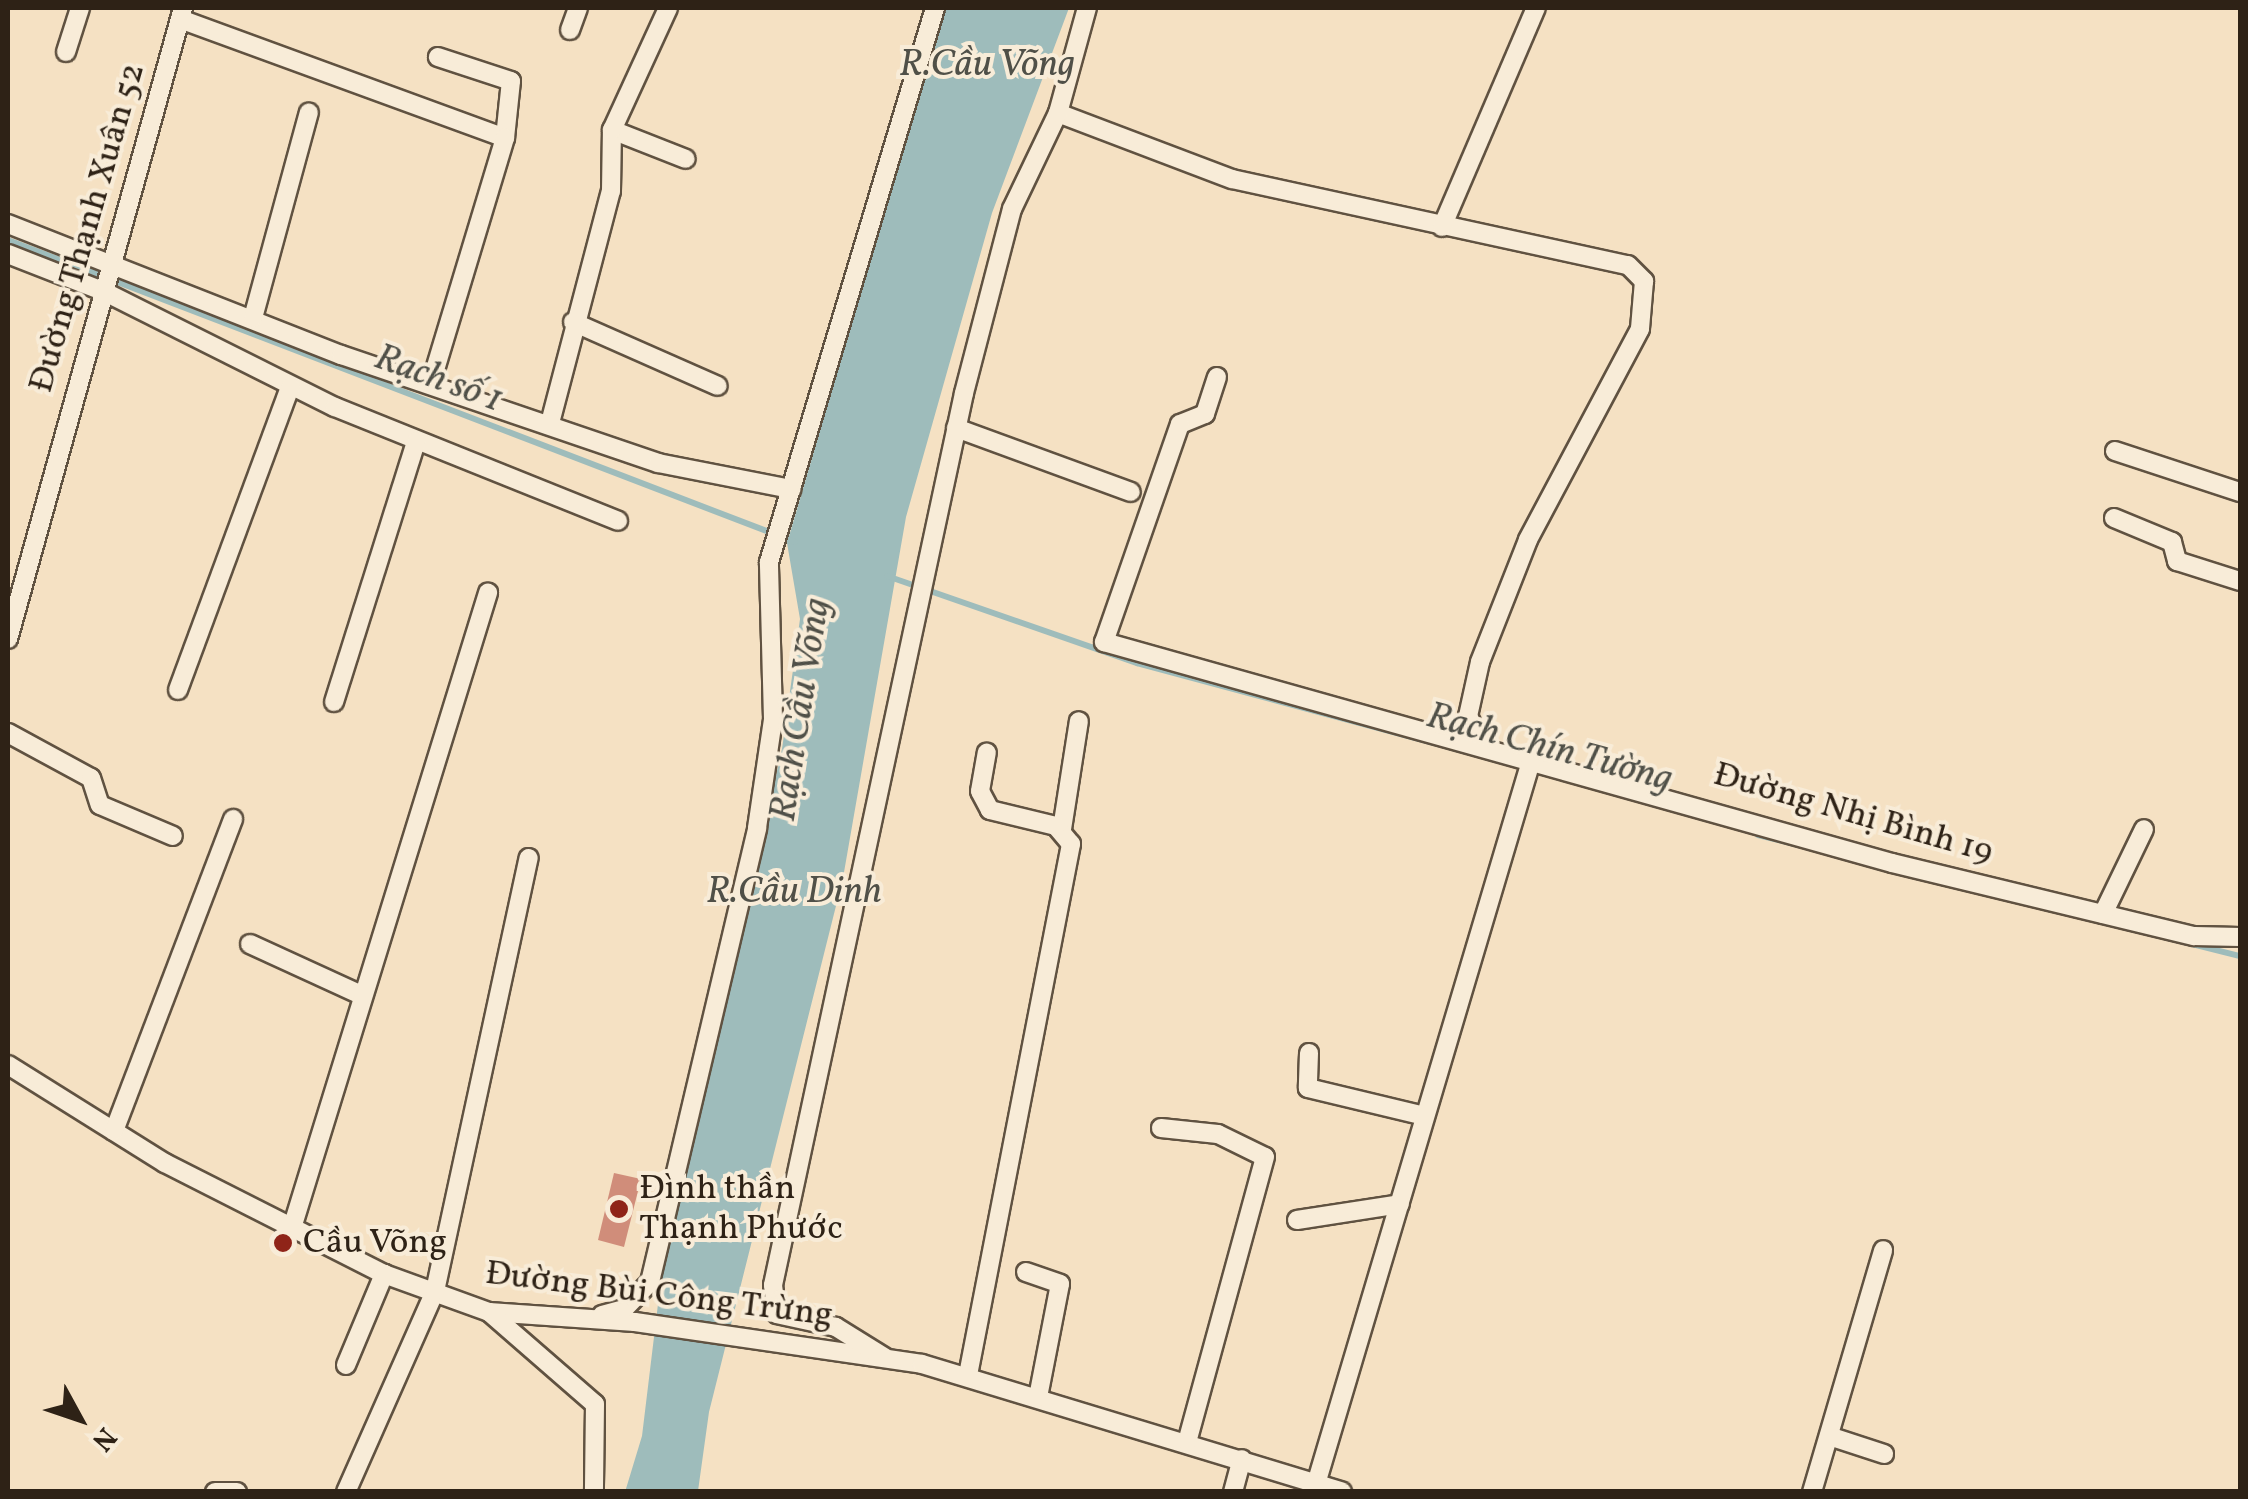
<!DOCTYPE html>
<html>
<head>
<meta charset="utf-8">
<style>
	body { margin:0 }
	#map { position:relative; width:2248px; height:1499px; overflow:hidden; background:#f5e1c3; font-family:Vollkorn,serif }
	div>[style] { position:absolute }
	.water>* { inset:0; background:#9ebcbb }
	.stream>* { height:6px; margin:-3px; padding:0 3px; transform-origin:3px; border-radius:3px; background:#9ebcbb }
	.building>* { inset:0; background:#d08d7a }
	.roads { filter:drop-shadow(2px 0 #605241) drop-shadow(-2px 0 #605241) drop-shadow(0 2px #605241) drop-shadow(0 -2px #605241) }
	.minor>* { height:18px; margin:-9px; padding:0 9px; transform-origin:9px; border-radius:9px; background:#f8ecd8 }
	.dots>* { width:28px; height:28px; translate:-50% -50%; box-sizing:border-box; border:5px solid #f8ecd8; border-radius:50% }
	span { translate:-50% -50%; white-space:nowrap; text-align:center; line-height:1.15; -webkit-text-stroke:8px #f8ecd8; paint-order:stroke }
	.street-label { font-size:35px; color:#2e2216 }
	.poi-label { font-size:35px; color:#2e2216 }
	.left { translate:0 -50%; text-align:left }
	.water-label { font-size:38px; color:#505048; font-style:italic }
	.frame { position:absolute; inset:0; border:10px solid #2e2216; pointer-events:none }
	.north { position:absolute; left:30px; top:1369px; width:100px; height:100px; -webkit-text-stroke:8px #f8ecd8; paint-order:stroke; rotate:130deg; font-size:28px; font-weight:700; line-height:40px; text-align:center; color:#2e2216 }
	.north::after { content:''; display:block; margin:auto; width:35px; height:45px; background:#2e2216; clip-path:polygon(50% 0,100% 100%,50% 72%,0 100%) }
</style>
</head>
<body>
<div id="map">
	<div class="water">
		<div style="clip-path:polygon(944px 8px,1069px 8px,992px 213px,906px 517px,843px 878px,709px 1412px,698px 1491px,625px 1492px,642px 1436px,662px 1271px,782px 749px,800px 619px,787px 543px)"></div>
	</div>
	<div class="stream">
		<div style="left:8px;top:240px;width:843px;rotate:20.99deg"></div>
		<div style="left:887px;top:576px;width:265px;rotate:19.2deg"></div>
		<div style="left:1137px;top:663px;width:372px;rotate:15.1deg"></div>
		<div style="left:1758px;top:835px;width:497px;rotate:14.1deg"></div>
	</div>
	<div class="building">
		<div style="clip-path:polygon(614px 1173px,641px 1179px,624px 1247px,598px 1240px)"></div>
	</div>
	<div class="roads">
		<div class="minor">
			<div style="left:180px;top:19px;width:346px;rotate:20.1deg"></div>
			<div style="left:505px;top:138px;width:57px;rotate:-84deg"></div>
			<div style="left:511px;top:81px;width:77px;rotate:-161.8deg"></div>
			<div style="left:570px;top:30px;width:23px;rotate:-70deg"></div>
			<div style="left:66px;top:52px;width:46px;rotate:-72.3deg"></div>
			<div style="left:1058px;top:113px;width:186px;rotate:20.8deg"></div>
			<div style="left:1232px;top:179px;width:405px;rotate:12.3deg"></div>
			<div style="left:1628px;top:265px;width:23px;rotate:45deg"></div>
			<div style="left:1644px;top:281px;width:48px;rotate:94.8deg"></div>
			<div style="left:1640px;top:329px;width:239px;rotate:118deg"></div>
			<div style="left:1528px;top:540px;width:131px;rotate:111.5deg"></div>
			<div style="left:1480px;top:662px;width:55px;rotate:102.5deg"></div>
			<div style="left:1468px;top:716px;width:28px;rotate:64deg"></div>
			<div style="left:612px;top:130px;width:79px;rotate:21.4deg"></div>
			<div style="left:8px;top:224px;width:358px;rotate:21.5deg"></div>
			<div style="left:341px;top:355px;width:335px;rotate:18.8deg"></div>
			<div style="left:658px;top:463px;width:136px;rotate:11.1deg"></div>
			<div style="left:1442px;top:227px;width:238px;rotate:-66.8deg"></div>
			<div style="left:8px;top:254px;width:104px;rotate:21.4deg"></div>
			<div style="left:105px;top:292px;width:257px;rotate:26.6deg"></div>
			<div style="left:335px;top:407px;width:305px;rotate:21.9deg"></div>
			<div style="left:253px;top:318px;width:213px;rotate:-74.8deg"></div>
			<div style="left:573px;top:322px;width:158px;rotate:23.8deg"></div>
			<div style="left:1217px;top:377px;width:39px;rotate:108deg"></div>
			<div style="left:1205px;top:414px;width:27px;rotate:158deg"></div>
			<div style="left:1180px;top:424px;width:231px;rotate:109.2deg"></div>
			<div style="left:1104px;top:642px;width:818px;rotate:15.67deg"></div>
			<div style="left:1892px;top:863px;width:311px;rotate:13.6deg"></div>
			<div style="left:2194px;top:936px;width:46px;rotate:1.2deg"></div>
			<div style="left:431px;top:383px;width:256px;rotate:-73.2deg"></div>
			<div style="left:550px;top:423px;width:240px;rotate:-75.3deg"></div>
			<div style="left:611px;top:191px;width:61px;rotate:-89.1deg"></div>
			<div style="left:612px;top:130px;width:134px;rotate:-65.3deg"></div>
			<div style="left:956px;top:428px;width:186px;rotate:20.1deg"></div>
			<div style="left:2115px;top:451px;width:132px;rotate:18.2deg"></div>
			<div style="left:2114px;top:518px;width:63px;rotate:22.5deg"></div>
			<div style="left:2172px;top:542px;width:20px;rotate:75deg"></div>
			<div style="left:2177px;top:561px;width:66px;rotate:17.6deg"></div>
			<div style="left:8px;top:639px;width:655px;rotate:-74.5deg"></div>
			<div style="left:178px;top:690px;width:323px;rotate:-69.7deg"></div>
			<div style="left:334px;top:702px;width:273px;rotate:-72.5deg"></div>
			<div style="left:8px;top:733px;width:94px;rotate:28.5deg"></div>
			<div style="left:91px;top:778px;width:28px;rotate:72deg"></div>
			<div style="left:100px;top:805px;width:79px;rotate:23deg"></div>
			<div style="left:1062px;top:829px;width:109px;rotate:-81.1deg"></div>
			<div style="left:2103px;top:914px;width:94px;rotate:-64.2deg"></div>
			<div style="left:250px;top:944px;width:120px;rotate:24.6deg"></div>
			<div style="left:1309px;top:1053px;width:35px;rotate:92deg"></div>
			<div style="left:1308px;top:1088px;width:120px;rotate:13.5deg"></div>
			<div style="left:8px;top:1065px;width:185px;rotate:32deg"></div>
			<div style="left:165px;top:1163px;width:246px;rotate:26.9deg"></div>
			<div style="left:384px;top:1274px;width:112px;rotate:19.9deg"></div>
			<div style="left:489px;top:1312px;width:146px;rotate:3.9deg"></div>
			<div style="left:635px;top:1322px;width:290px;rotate:8.3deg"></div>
			<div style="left:922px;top:1364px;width:439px;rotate:16.9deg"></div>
			<div style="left:1161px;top:1128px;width:57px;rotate:6deg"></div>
			<div style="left:1218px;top:1134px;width:52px;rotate:26.1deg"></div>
			<div style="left:1265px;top:1157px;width:295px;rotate:105.3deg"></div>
			<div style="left:114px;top:1131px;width:334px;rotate:-69.1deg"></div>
			<div style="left:1297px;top:1220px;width:104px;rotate:-8.8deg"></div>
			<div style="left:292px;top:1228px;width:665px;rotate:-72.85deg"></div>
			<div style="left:1026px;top:1272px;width:36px;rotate:19deg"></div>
			<div style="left:1060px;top:1284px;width:115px;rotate:101deg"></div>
			<div style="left:489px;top:1312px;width:140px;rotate:41deg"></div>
			<div style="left:595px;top:1404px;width:88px;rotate:90.7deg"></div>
			<div style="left:602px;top:1315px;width:23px;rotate:-15deg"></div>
			<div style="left:624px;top:1309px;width:37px;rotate:-46deg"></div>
			<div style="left:650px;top:1282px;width:466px;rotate:-76.7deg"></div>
			<div style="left:757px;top:828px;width:110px;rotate:-81.6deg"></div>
			<div style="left:773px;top:719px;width:157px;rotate:-91.5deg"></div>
			<div style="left:769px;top:562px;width:578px;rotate:-73.32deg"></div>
			<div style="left:884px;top:1357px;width:57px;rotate:-148deg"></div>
			<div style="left:836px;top:1327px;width:60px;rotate:-167.6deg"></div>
			<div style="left:777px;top:1314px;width:29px;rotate:-98deg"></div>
			<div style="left:773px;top:1285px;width:912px;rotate:-77.91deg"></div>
			<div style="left:964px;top:393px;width:190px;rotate:-75.4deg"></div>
			<div style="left:1012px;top:209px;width:106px;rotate:-64.4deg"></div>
			<div style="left:1058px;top:113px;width:109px;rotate:-74.6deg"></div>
			<div style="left:346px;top:1365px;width:99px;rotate:-67.3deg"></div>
			<div style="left:968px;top:1375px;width:541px;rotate:-79.02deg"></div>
			<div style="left:1071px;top:844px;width:23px;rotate:-130deg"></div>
			<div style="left:1056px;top:826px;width:68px;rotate:-166.4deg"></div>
			<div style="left:990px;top:810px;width:21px;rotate:-118deg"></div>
			<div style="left:980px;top:791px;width:39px;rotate:-80deg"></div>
			<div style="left:1829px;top:1436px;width:58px;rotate:18.1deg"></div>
			<div style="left:1316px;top:1484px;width:757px;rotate:-73.43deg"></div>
			<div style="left:215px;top:1492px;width:22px"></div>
			<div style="left:346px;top:1492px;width:220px;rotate:-66.1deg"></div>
			<div style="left:435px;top:1291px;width:443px;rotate:-77.8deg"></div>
			<div style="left:1233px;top:1492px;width:34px;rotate:-75deg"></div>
			<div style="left:1812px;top:1492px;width:252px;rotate:-73.6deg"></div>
		</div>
	</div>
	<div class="dots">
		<div style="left:619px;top:1209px;background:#8f2418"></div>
		<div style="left:283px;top:1243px;background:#8f2418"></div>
	</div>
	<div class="street-label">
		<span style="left:88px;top:228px;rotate:-74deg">Đường Thạnh Xuân 52</span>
		<span style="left:1853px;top:814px;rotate:16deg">Đường Nhị Bình 19</span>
		<span style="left:659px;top:1295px;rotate:7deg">Đường Bùi Công Trừng</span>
	</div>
	<div class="poi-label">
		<span class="left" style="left:639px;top:1209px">Đình thần<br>Thạnh Phước</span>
		<span class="left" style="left:303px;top:1243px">Cầu Võng</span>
	</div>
	<div class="water-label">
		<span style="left:987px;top:66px">R.Cầu Võng</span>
		<span style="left:438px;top:380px;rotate:20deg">Rạch số 1</span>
		<span style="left:802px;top:710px;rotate:-81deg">Rạch Cầu Võng</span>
		<span style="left:1549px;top:749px;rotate:15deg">Rạch Chín Tường</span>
		<span style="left:794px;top:893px">R.Cầu Dinh</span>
	</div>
	<div class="frame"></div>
	<div class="north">N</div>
</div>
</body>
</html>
